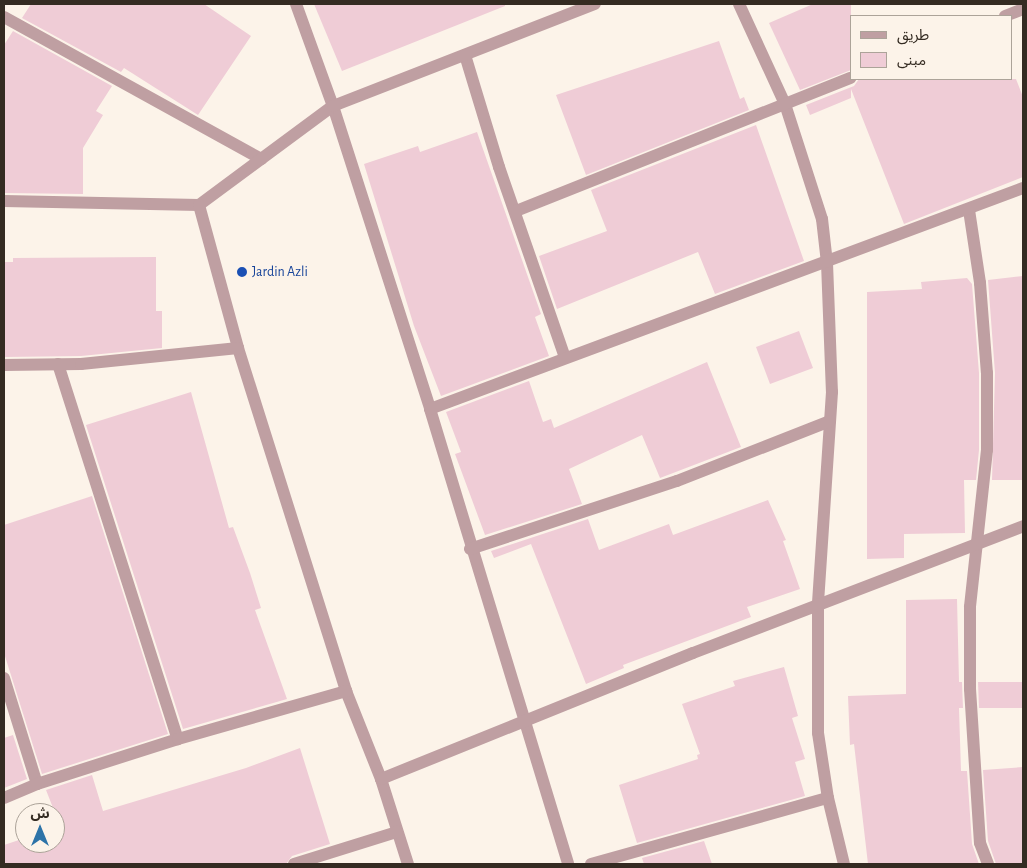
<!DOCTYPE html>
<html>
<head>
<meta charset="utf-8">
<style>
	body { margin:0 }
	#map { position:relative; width:1027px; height:868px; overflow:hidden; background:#fcf3e9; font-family:"Alegreya Sans","Noto Sans Arabic",sans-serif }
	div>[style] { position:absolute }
	.building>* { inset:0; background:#efccd6 }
	.minor>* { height:12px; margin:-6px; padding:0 6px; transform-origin:6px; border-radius:6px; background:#bf9fa2 }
	.dots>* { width:14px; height:14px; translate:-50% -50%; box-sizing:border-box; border:2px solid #fcf3e9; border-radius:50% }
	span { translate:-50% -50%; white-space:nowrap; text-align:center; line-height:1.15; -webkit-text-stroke:4.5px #fcf3e9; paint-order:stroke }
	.transit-label { font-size:14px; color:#164399 }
	.left { translate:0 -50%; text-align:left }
	.frame { position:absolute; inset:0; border:5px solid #342b22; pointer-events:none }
	.legend { position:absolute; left:850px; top:15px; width:162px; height:65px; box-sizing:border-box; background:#fcf3e9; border:1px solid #aca399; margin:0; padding:6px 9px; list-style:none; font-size:15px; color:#342b22 }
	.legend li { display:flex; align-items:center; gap:10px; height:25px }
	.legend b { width:25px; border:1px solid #aca399 }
	.north { position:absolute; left:15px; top:803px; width:50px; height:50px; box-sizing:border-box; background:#fcf3e9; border:1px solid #aca399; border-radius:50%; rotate:0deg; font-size:14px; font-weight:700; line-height:20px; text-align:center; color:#342b22 }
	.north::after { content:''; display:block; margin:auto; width:18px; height:22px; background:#2d73a8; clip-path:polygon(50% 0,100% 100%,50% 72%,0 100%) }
</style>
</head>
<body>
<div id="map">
	<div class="building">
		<div style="clip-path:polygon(31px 4px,204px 4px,251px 36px,198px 115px,124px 68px,121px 72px,22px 18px)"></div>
		<div style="clip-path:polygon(314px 4px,505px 4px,505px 6px,342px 71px)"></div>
		<div style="clip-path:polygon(813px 4px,851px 4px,851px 70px,800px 90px,769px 23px)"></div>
		<div style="clip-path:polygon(13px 31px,112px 86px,96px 111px,103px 115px,83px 148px,83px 194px,4px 193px,4px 45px)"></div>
		<div style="clip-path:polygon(719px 41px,740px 99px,744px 97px,749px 110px,586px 175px,556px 95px)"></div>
		<div style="clip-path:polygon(859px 79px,1016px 79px,1023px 97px,1023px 177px,904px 224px,851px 89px,851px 98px,810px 115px,806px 105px,854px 86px)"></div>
		<div style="clip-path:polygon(756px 125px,804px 261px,715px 294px,698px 252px,557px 309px,539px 256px,607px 231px,591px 190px)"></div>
		<div style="clip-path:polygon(477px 132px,541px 314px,535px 317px,549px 356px,441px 396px,414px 326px,364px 164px,418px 146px,420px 152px)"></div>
		<div style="clip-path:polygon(156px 257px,156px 311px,162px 311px,162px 348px,81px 356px,4px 357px,4px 262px,13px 262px,13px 258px)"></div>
		<div style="clip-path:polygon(1023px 276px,1023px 480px,992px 480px,995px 373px,988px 280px)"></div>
		<div style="clip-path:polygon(967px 278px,972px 284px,979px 373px,979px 450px,976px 480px,964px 480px,965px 533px,904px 534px,904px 558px,867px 559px,867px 292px,922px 289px,921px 282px)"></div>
		<div style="clip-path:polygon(799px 331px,813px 368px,770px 384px,756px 347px)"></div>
		<div style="clip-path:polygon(707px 362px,741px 447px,660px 478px,642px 435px,569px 469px,582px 504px,485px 535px,455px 454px,461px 452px,446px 412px,529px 381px,543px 422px,551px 419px,554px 428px)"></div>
		<div style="clip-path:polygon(191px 392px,229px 528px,233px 527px,250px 573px,261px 608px,255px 610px,287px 699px,183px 729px,86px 425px)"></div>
		<div style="clip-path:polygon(92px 496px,168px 734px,42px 774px,4px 653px,4px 525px)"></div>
		<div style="clip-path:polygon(768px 500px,786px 540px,783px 541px,800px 589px,747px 607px,751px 617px,623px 665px,624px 668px,586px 684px,531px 544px,494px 558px,491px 551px,588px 519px,599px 550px,669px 524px,673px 535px)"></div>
		<div style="clip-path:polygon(957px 599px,959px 682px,962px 682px,963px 708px,959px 708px,961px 771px,967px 771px,972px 844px,979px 864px,868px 864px,854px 744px,850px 745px,848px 696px,906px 694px,906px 600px)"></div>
		<div style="clip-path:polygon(784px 667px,798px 716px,792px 718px,805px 759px,795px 762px,805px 796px,637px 843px,619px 785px,698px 759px,697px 755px,700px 754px,682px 704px,735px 686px,733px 681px)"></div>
		<div style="clip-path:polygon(978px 682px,1023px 682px,1023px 708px,979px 708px)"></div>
		<div style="clip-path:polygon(13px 735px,27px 779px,4px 788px,4px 738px)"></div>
		<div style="clip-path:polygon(300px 748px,330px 844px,292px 856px,286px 864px,4px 864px,4px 845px,25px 838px,25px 843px,55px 843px,55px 813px,46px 790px,92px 775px,103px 811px,246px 768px)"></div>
		<div style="clip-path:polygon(1023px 767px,1023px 864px,996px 864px,988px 841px,983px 770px)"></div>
		<div style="clip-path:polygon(704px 841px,712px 864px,644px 864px,642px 858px)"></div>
	</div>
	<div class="minor">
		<div style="left:296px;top:4px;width:109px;rotate:70.1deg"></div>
		<div style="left:333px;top:106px;width:318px;rotate:72.2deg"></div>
		<div style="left:430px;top:409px;width:475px;rotate:73.1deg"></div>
		<div style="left:739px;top:4px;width:110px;rotate:65.3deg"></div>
		<div style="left:785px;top:104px;width:121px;rotate:72.2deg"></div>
		<div style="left:822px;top:219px;width:44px;rotate:83.5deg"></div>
		<div style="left:827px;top:263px;width:129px;rotate:87.8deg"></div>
		<div style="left:832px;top:392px;width:212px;rotate:93.8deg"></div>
		<div style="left:818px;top:604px;width:129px;rotate:90deg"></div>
		<div style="left:818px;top:733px;width:66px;rotate:81.3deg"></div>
		<div style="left:828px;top:798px;width:68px;rotate:76.4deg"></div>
		<div style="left:1005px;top:16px;width:19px;rotate:-21deg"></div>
		<div style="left:4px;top:17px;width:294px;rotate:28.9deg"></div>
		<div style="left:465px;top:55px;width:117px;rotate:73.1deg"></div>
		<div style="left:499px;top:167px;width:202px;rotate:70.9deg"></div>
		<div style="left:4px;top:201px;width:195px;rotate:1.2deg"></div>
		<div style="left:199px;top:205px;width:167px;rotate:-36.5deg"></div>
		<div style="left:333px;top:106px;width:281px;rotate:-21.3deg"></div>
		<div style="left:199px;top:205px;width:148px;rotate:74.7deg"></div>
		<div style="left:238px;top:348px;width:360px;rotate:72.5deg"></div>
		<div style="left:346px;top:691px;width:95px;rotate:68.3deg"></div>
		<div style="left:381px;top:779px;width:89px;rotate:72.4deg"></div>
		<div style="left:969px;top:210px;width:74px;rotate:81.4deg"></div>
		<div style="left:980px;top:283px;width:90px;rotate:85.6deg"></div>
		<div style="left:987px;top:373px;width:77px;rotate:90deg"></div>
		<div style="left:987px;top:450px;width:158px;rotate:96.2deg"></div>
		<div style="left:970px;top:607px;width:82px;rotate:90deg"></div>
		<div style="left:970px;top:689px;width:154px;rotate:86.3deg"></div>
		<div style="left:980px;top:843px;width:22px;rotate:69deg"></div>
		<div style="left:516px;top:211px;width:360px;rotate:-21.7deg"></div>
		<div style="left:58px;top:364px;width:394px;rotate:72.3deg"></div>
		<div style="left:4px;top:365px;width:77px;rotate:-0.7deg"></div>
		<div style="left:81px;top:364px;width:158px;rotate:-5.8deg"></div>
		<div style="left:430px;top:409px;width:633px;rotate:-20.44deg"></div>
		<div style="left:470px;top:549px;width:218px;rotate:-18.2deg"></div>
		<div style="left:677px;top:481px;width:164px;rotate:-21.4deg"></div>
		<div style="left:4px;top:678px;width:111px;rotate:72.7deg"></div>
		<div style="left:381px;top:779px;width:336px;rotate:-22deg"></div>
		<div style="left:693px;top:653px;width:354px;rotate:-21deg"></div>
		<div style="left:4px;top:798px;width:36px;rotate:-23deg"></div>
		<div style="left:37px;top:784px;width:148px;rotate:-17.7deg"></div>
		<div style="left:178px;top:739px;width:175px;rotate:-15.9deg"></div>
		<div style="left:294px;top:864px;width:108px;rotate:-17.3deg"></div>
		<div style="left:591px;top:864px;width:246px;rotate:-15.6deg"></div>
	</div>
	<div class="dots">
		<div style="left:242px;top:272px;background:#1a4fb4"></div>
	</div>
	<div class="transit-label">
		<span class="left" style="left:252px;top:272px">Jardin Azli</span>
	</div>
	<div class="frame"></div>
	<ul class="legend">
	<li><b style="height:6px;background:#bf9fa2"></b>طريق</li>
	<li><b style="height:14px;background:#efccd6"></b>مبنى</li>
	</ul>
	<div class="north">ش</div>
</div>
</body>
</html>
